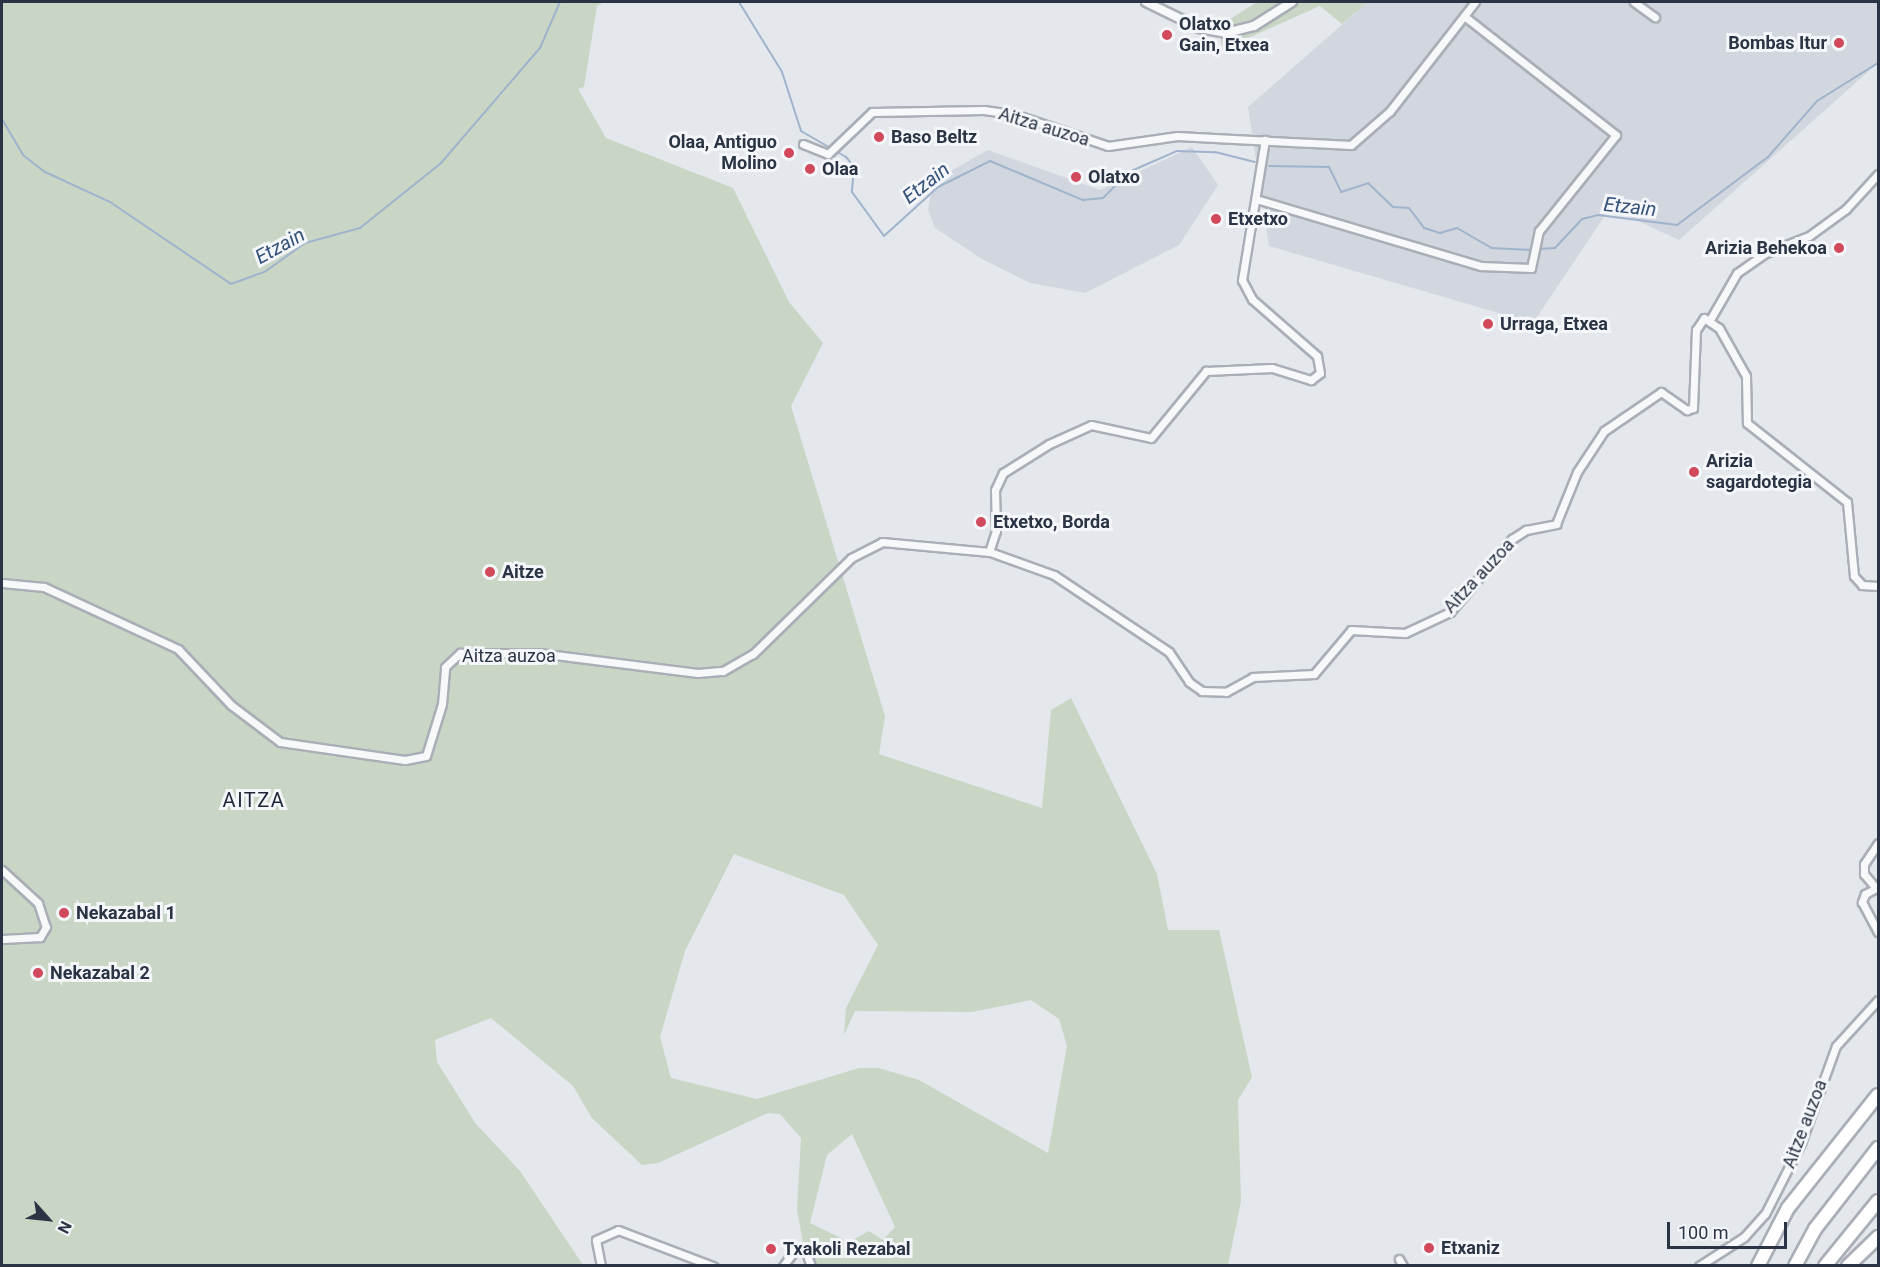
<!DOCTYPE html>
<html>
<head>
<meta charset="utf-8">
<style>
	body { margin:0 }
	#map { position:relative; width:1880px; height:1267px; overflow:hidden; background:#e4e7ec; font-family:Roboto,sans-serif }
	div>[style] { position:absolute }
	.built>* { inset:0; background:#d2d6de }
	.green>* { inset:0; background:#c9d6c5 }
	.stream>* { height:2px; margin:-1px; padding:0 1px; transform-origin:1px; border-radius:1px; background:#9fb4cc }
	.roads { filter:drop-shadow(2px 0 #a9aeb7) drop-shadow(-2px 0 #a9aeb7) drop-shadow(0 2px #a9aeb7) drop-shadow(0 -2px #a9aeb7) }
	.minor>* { height:7px; margin:-3.5px; padding:0 3.5px; transform-origin:3.5px; border-radius:3.5px; background:#f7f8fa }
	.tertiary>* { height:8px; margin:-4px; padding:0 4px; transform-origin:4px; border-radius:4px; background:#f7f8fa }
	.motorway>* { height:12px; margin:-6px; padding:0 6px; transform-origin:6px; border-radius:6px; background:#fff }
	.dots>* { width:16px; height:16px; translate:-50% -50%; box-sizing:border-box; border:3px solid #f4f6f9; border-radius:50% }
	span { translate:-50% -50%; white-space:nowrap; text-align:center; line-height:1.15; -webkit-text-stroke:6px #f4f6f9; paint-order:stroke }
	.poi-label { font-size:18px; color:#2b3445; font-weight:700 }
	.left { translate:0 -50%; text-align:left }
	.right { translate:-100% -50%; text-align:right }
	.street-label { font-size:18px; color:#2b3445 }
	.water-label { font-size:20px; color:#34527a; font-style:italic }
	.neighbourhood-label { font-size:20px; color:#1d2536; letter-spacing:1.5px }
	.frame { position:absolute; inset:0; border:3px solid #2b3445; pointer-events:none }
	.north { position:absolute; left:18px; top:1189px; width:60px; height:60px; -webkit-text-stroke:4px #f4f6f9; paint-order:stroke; rotate:117deg; font-size:16px; font-weight:700; line-height:24px; text-align:center; color:#2b3445 }
	.north::after { content:''; display:block; margin:auto; width:21px; height:27px; background:#2b3445; clip-path:polygon(50% 0,100% 100%,50% 72%,0 100%) }
	.scale { position:absolute; left:1667px; top:1222px; width:120px; height:27px; box-sizing:border-box; border:3px solid #2b3445; border-top:0; padding-left:8px; font-size:18px; line-height:21px; white-space:nowrap; color:#2b3445; -webkit-text-stroke:4px #f4f6f9; paint-order:stroke }
</style>
</head>
<body>
<div id="map">
	<div class="built">
		<div style="clip-path:polygon(1368px 2px,1878px 2px,1878px 63px,1679px 240px,1610px 208px,1533px 323px,1269px 246px,1248px 107px)"></div>
		<div style="clip-path:polygon(1192px 147px,1218px 185px,1179px 245px,1085px 293px,1030px 283px,982px 259px,935px 228px,928px 210px,933px 181px,988px 150px,1100px 190px)"></div>
	</div>
	<div class="green">
		<div style="clip-path:polygon(evenodd,2px 2px,604px 2px,597px 6px,584px 87px,578px 89px,606px 138px,733px 188px,789px 302px,823px 343px,791px 406px,885px 716px,879px 754px,1042px 808px,1051px 710px,1071px 698px,1157px 874px,1168px 930px,1219px 930px,1252px 1077px,1238px 1100px,1241px 1201px,1228px 1265px,807px 1265px,797px 1210px,801px 1138px,780px 1114px,768px 1113px,658px 1163px,642px 1165px,592px 1118px,573px 1086px,491px 1018px,435px 1040px,437px 1062px,476px 1124px,520px 1171px,583px 1265px,2px 1266px,2px 2px,734px 854px,844px 895px,878px 945px,846px 1008px,844px 1035px,855px 1011px,972px 1012px,1031px 1000px,1059px 1019px,1067px 1046px,1048px 1153px,919px 1080px,879px 1068px,859px 1068px,757px 1099px,671px 1078px,660px 1037px,685px 951px,734px 854px,2px 2px,852px 1134px,895px 1227px,883px 1240px,869px 1231px,849px 1242px,810px 1223px,827px 1155px,852px 1134px)"></div>
		<div style="clip-path:polygon(1257px 2px,1368px 2px,1342px 24px,1320px 6px,1223px 49px,1218px 27px)"></div>
	</div>
	<div class="stream">
		<div style="left:739px;top:2px;width:82px;rotate:58.4deg"></div>
		<div style="left:782px;top:72px;width:62px;rotate:72.1deg"></div>
		<div style="left:801px;top:131px;width:52px;rotate:30deg"></div>
		<div style="left:846px;top:157px;width:13px;rotate:51deg"></div>
		<div style="left:854px;top:167px;width:25px;rotate:95deg"></div>
		<div style="left:852px;top:192px;width:54px;rotate:54deg"></div>
		<div style="left:884px;top:236px;width:73px;rotate:-42.2deg"></div>
		<div style="left:938px;top:187px;width:58px;rotate:-26.6deg"></div>
		<div style="left:990px;top:161px;width:101px;rotate:22.8deg"></div>
		<div style="left:1083px;top:200px;width:20px;rotate:-6deg"></div>
		<div style="left:1103px;top:198px;width:37px;rotate:-45deg"></div>
		<div style="left:1129px;top:172px;width:52px;rotate:-23.6deg"></div>
		<div style="left:1177px;top:151px;width:38px;rotate:2deg"></div>
		<div style="left:1215px;top:152px;width:41px;rotate:14deg"></div>
		<div style="left:2px;top:119px;width:42px;rotate:59.7deg"></div>
		<div style="left:23px;top:155px;width:28px;rotate:38deg"></div>
		<div style="left:45px;top:172px;width:72px;rotate:24.8deg"></div>
		<div style="left:110px;top:202px;width:146px;rotate:34.1deg"></div>
		<div style="left:231px;top:284px;width:37px;rotate:-20deg"></div>
		<div style="left:266px;top:271px;width:48px;rotate:-35.7deg"></div>
		<div style="left:305px;top:243px;width:57px;rotate:-15.3deg"></div>
		<div style="left:360px;top:228px;width:104px;rotate:-38.7deg"></div>
		<div style="left:441px;top:163px;width:152px;rotate:-49.3deg"></div>
		<div style="left:540px;top:48px;width:50px;rotate:-66.5deg"></div>
		<div style="left:1269px;top:166px;width:60px;rotate:1deg"></div>
		<div style="left:1329px;top:167px;width:28px;rotate:64deg"></div>
		<div style="left:1341px;top:192px;width:28px;rotate:-18deg"></div>
		<div style="left:1368px;top:183px;width:35px;rotate:44deg"></div>
		<div style="left:1393px;top:207px;width:16px;rotate:4deg"></div>
		<div style="left:1409px;top:208px;width:25px;rotate:53deg"></div>
		<div style="left:1424px;top:228px;width:17px;rotate:17deg"></div>
		<div style="left:1440px;top:233px;width:18px;rotate:-16deg"></div>
		<div style="left:1457px;top:228px;width:39px;rotate:30deg"></div>
		<div style="left:1491px;top:248px;width:41px;rotate:2.8deg"></div>
		<div style="left:1538px;top:249px;width:17px;rotate:-3deg"></div>
		<div style="left:1555px;top:248px;width:40px;rotate:-47deg"></div>
		<div style="left:1582px;top:219px;width:16px;rotate:-14deg"></div>
		<div style="left:1598px;top:215px;width:80px;rotate:7.2deg"></div>
		<div style="left:1677px;top:225px;width:114px;rotate:-36.8deg"></div>
		<div style="left:1768px;top:157px;width:74px;rotate:-48.8deg"></div>
		<div style="left:1817px;top:101px;width:72px;rotate:-31.9deg"></div>
	</div>
	<div class="roads">
		<div class="minor">
			<div style="left:1634px;top:2px;width:26px;rotate:36deg"></div>
			<div style="left:803px;top:144px;width:27px;rotate:22deg"></div>
			<div style="left:828px;top:154px;width:61px;rotate:-43.7deg"></div>
			<div style="left:872px;top:112px;width:112px;rotate:-1deg"></div>
			<div style="left:984px;top:110px;width:30px;rotate:8deg"></div>
			<div style="left:1014px;top:114px;width:99px;rotate:18.8deg"></div>
			<div style="left:1108px;top:146px;width:70px;rotate:-8.2deg"></div>
			<div style="left:1177px;top:136px;width:174px;rotate:3deg"></div>
			<div style="left:1351px;top:145px;width:52px;rotate:-41.1deg"></div>
			<div style="left:1390px;top:111px;width:138px;rotate:-52.1deg"></div>
			<div style="left:1256px;top:199px;width:235px;rotate:16.6deg"></div>
			<div style="left:1481px;top:266px;width:50px;rotate:2.3deg"></div>
			<div style="left:1531px;top:268px;width:38px;rotate:-78deg"></div>
			<div style="left:1539px;top:231px;width:123px;rotate:-51.3deg"></div>
			<div style="left:1616px;top:135px;width:193px;rotate:-141.9deg"></div>
			<div style="left:1711px;top:318px;width:52px;rotate:-60deg"></div>
			<div style="left:1737px;top:273px;width:35px;rotate:-35deg"></div>
			<div style="left:1766px;top:253px;width:46px;rotate:-21.6deg"></div>
			<div style="left:1809px;top:236px;width:46px;rotate:-36.1deg"></div>
			<div style="left:1846px;top:209px;width:47px;rotate:-47.6deg"></div>
			<div style="left:989px;top:552px;width:22px;rotate:-72deg"></div>
			<div style="left:996px;top:531px;width:41px;rotate:-91.4deg"></div>
			<div style="left:995px;top:490px;width:19px;rotate:-65deg"></div>
			<div style="left:1003px;top:473px;width:54px;rotate:-32.2deg"></div>
			<div style="left:1049px;top:444px;width:46px;rotate:-24.3deg"></div>
			<div style="left:1091px;top:425px;width:61px;rotate:12.2deg"></div>
			<div style="left:1151px;top:438px;width:87px;rotate:-50.6deg"></div>
			<div style="left:1206px;top:371px;width:66px;rotate:-2.6deg"></div>
			<div style="left:1272px;top:368px;width:41px;rotate:17.1deg"></div>
			<div style="left:1311px;top:380px;width:11px;rotate:-38deg"></div>
			<div style="left:1320px;top:373px;width:17px;rotate:-100deg"></div>
			<div style="left:1317px;top:356px;width:86px;rotate:-138.8deg"></div>
			<div style="left:1252px;top:299px;width:21px;rotate:-118deg"></div>
			<div style="left:1242px;top:280px;width:142px;rotate:-80.7deg"></div>
			<div style="left:2px;top:583px;width:42px;rotate:5.4deg"></div>
			<div style="left:44px;top:587px;width:148px;rotate:24.8deg"></div>
			<div style="left:178px;top:649px;width:77px;rotate:46.6deg"></div>
			<div style="left:231px;top:705px;width:61px;rotate:37.1deg"></div>
			<div style="left:280px;top:742px;width:126px;rotate:8.2deg"></div>
			<div style="left:405px;top:760px;width:21px;rotate:-11deg"></div>
			<div style="left:426px;top:756px;width:54px;rotate:-72.9deg"></div>
			<div style="left:442px;top:704px;width:37px;rotate:-85deg"></div>
			<div style="left:445px;top:667px;width:21px;rotate:-43deg"></div>
			<div style="left:460px;top:653px;width:79px"></div>
			<div style="left:539px;top:653px;width:160px;rotate:7.2deg"></div>
			<div style="left:698px;top:673px;width:25px;rotate:-5deg"></div>
			<div style="left:723px;top:671px;width:34px;rotate:-30deg"></div>
			<div style="left:753px;top:654px;width:137px;rotate:-44.4deg"></div>
			<div style="left:851px;top:558px;width:35px;rotate:-27deg"></div>
			<div style="left:882px;top:542px;width:108px;rotate:5.3deg"></div>
			<div style="left:990px;top:552px;width:68px;rotate:19.8deg"></div>
			<div style="left:1054px;top:575px;width:138px;rotate:33.8deg"></div>
			<div style="left:1169px;top:652px;width:36px;rotate:56deg"></div>
			<div style="left:1189px;top:682px;width:16px;rotate:35deg"></div>
			<div style="left:1202px;top:691px;width:24px;rotate:2deg"></div>
			<div style="left:1226px;top:692px;width:31px;rotate:-29deg"></div>
			<div style="left:1253px;top:677px;width:61px;rotate:-2.8deg"></div>
			<div style="left:1314px;top:674px;width:57px;rotate:-49.9deg"></div>
			<div style="left:1351px;top:630px;width:54px;rotate:3.2deg"></div>
			<div style="left:1405px;top:633px;width:50px;rotate:-25deg"></div>
			<div style="left:1450px;top:612px;width:96px;rotate:-49.7deg"></div>
			<div style="left:1512px;top:539px;width:17px;rotate:-33deg"></div>
			<div style="left:1526px;top:530px;width:31px;rotate:-11deg"></div>
			<div style="left:1556px;top:524px;width:56px;rotate:-68deg"></div>
			<div style="left:1577px;top:472px;width:49px;rotate:-56.6deg"></div>
			<div style="left:1604px;top:431px;width:69px;rotate:-34.4deg"></div>
			<div style="left:1661px;top:392px;width:32px;rotate:35deg"></div>
			<div style="left:1687px;top:410px;width:6px;rotate:-18deg"></div>
			<div style="left:1693px;top:408px;width:78px;rotate:-87.8deg"></div>
			<div style="left:1696px;top:330px;width:14px;rotate:-56deg"></div>
			<div style="left:1704px;top:318px;width:18px;rotate:34deg"></div>
			<div style="left:1719px;top:328px;width:55px;rotate:60.6deg"></div>
			<div style="left:1746px;top:376px;width:47px;rotate:88.8deg"></div>
			<div style="left:1747px;top:423px;width:127px;rotate:38.3deg"></div>
			<div style="left:1847px;top:502px;width:74px;rotate:84.6deg"></div>
			<div style="left:1854px;top:576px;width:12px;rotate:48deg"></div>
			<div style="left:1862px;top:585px;width:16px;rotate:4deg"></div>
			<div style="left:2px;top:870px;width:49px;rotate:42.5deg"></div>
			<div style="left:38px;top:903px;width:25px;rotate:72deg"></div>
			<div style="left:46px;top:927px;width:12px;rotate:121deg"></div>
			<div style="left:40px;top:937px;width:38px;rotate:177deg"></div>
			<div style="left:1875px;top:887px;width:17px;rotate:-130deg"></div>
			<div style="left:1864px;top:874px;width:10px;rotate:-90deg"></div>
			<div style="left:1864px;top:864px;width:25px;rotate:-56deg"></div>
			<div style="left:1878px;top:887px;width:15px;rotate:152deg"></div>
			<div style="left:1865px;top:894px;width:9px;rotate:111deg"></div>
			<div style="left:1862px;top:902px;width:34px;rotate:62deg"></div>
			<div style="left:1399px;top:1259px;width:8px;rotate:60deg"></div>
			<div style="left:601px;top:1266px;width:26px;rotate:-101deg"></div>
			<div style="left:596px;top:1240px;width:24px;rotate:-24deg"></div>
			<div style="left:618px;top:1230px;width:102px;rotate:20.8deg"></div>
			<div style="left:783px;top:1266px;width:20px;rotate:-53deg"></div>
			<div style="left:795px;top:1250px;width:10px;rotate:-6deg"></div>
			<div style="left:805px;top:1249px;width:18px;rotate:71deg"></div>
			<div style="left:1699px;top:1266px;width:54px;rotate:-32.8deg"></div>
			<div style="left:1744px;top:1237px;width:31px;rotate:-48deg"></div>
			<div style="left:1765px;top:1214px;width:80px;rotate:-63.1deg"></div>
			<div style="left:1801px;top:1143px;width:103px;rotate:-70.2deg"></div>
			<div style="left:1836px;top:1046px;width:62px;rotate:-47.6deg"></div>
		</div>
		<div class="tertiary">
			<div style="left:1146px;top:2px;width:59px;rotate:26.1deg"></div>
			<div style="left:1199px;top:28px;width:27px;rotate:10deg"></div>
			<div style="left:1226px;top:33px;width:29px;rotate:-14deg"></div>
			<div style="left:1254px;top:26px;width:45px;rotate:-32.3deg"></div>
		</div>
		<div class="motorway">
			<div style="left:1758px;top:1266px;width:65px;rotate:-62.7deg"></div>
			<div style="left:1788px;top:1208px;width:144px;rotate:-51.5deg"></div>
			<div style="left:1795px;top:1266px;width:42px;rotate:-61.6deg"></div>
			<div style="left:1815px;top:1229px;width:103px;rotate:-52.1deg"></div>
			<div style="left:1825px;top:1266px;width:84px;rotate:-50.8deg"></div>
			<div style="left:1848px;top:1266px;width:42px;rotate:-44deg"></div>
		</div>
	</div>
	<div class="dots">
		<div style="left:1167px;top:35px;background:#d1495b"></div>
		<div style="left:1839px;top:43px;background:#d1495b"></div>
		<div style="left:879px;top:137px;background:#d1495b"></div>
		<div style="left:789px;top:153px;background:#d1495b"></div>
		<div style="left:810px;top:169px;background:#d1495b"></div>
		<div style="left:1076px;top:177px;background:#d1495b"></div>
		<div style="left:1216px;top:219px;background:#d1495b"></div>
		<div style="left:1839px;top:248px;background:#d1495b"></div>
		<div style="left:1488px;top:324px;background:#d1495b"></div>
		<div style="left:1694px;top:472px;background:#d1495b"></div>
		<div style="left:981px;top:522px;background:#d1495b"></div>
		<div style="left:490px;top:572px;background:#d1495b"></div>
		<div style="left:64px;top:913px;background:#d1495b"></div>
		<div style="left:38px;top:973px;background:#d1495b"></div>
		<div style="left:1429px;top:1248px;background:#d1495b"></div>
		<div style="left:771px;top:1249px;background:#d1495b"></div>
	</div>
	<div class="poi-label">
		<span class="left" style="left:1179px;top:35px">Olatxo<br>Gain, Etxea</span>
		<span class="right" style="left:1827px;top:43px">Bombas Itur</span>
		<span class="left" style="left:891px;top:137px">Baso Beltz</span>
		<span class="right" style="left:777px;top:153px">Olaa, Antiguo<br>Molino</span>
		<span class="left" style="left:822px;top:169px">Olaa</span>
		<span class="left" style="left:1088px;top:177px">Olatxo</span>
		<span class="left" style="left:1228px;top:219px">Etxetxo</span>
		<span class="right" style="left:1827px;top:248px">Arizia Behekoa</span>
		<span class="left" style="left:1500px;top:324px">Urraga, Etxea</span>
		<span class="left" style="left:1706px;top:472px">Arizia<br>sagardotegia</span>
		<span class="left" style="left:993px;top:522px">Etxetxo, Borda</span>
		<span class="left" style="left:502px;top:572px">Aitze</span>
		<span class="left" style="left:76px;top:913px">Nekazabal 1</span>
		<span class="left" style="left:50px;top:973px">Nekazabal 2</span>
		<span class="left" style="left:1441px;top:1248px">Etxaniz</span>
		<span class="left" style="left:783px;top:1249px">Txakoli Rezabal</span>
	</div>
	<div class="street-label">
		<span style="left:1044px;top:127px;rotate:17deg">Aitza auzoa</span>
		<span style="left:1479px;top:576px;rotate:-47deg">Aitza auzoa</span>
		<span style="left:509px;top:656px">Aitza auzoa</span>
		<span style="left:1805px;top:1124px;rotate:-69deg">Aitze auzoa</span>
	</div>
	<div class="water-label">
		<span style="left:926px;top:183px;rotate:-38deg">Etzain</span>
		<span style="left:1630px;top:207px;rotate:6deg">Etzain</span>
		<span style="left:280px;top:246px;rotate:-29deg">Etzain</span>
	</div>
	<div class="neighbourhood-label">
		<span style="left:254px;top:800px">AITZA</span>
	</div>
	<div class="frame"></div>
	<div class="north">N</div>
	<div class="scale">100 m</div>
</div>
</body>
</html>
